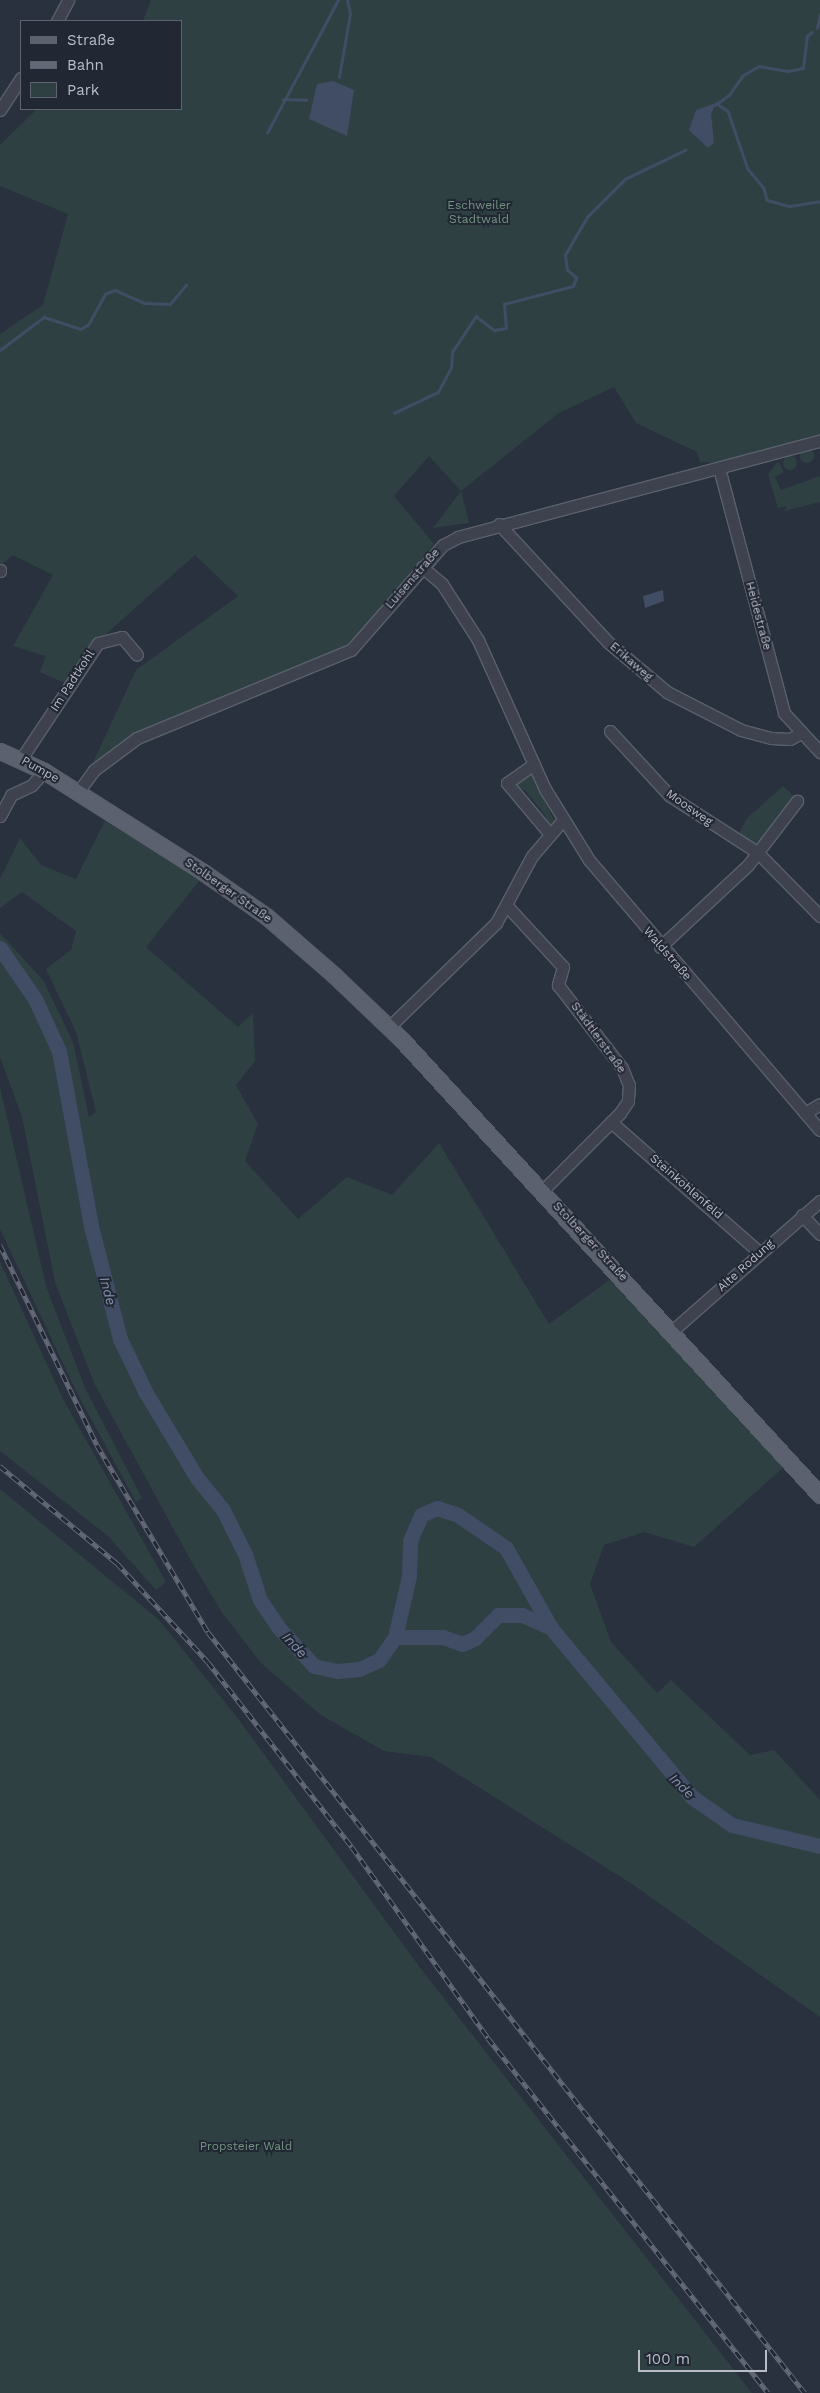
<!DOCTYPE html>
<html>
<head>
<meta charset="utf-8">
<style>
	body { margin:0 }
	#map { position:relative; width:820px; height:2393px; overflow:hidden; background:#29303e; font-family:"Work Sans",sans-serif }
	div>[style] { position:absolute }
	.green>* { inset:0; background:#2f4043 }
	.round { border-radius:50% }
	.water>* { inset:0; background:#414c65 }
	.stream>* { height:2.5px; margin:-1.25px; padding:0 1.25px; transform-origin:1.25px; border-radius:1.25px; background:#414c65 }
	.river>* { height:15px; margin:-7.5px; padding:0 7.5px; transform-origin:7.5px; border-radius:7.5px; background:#414c65 }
	.roads { filter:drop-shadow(1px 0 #5a606b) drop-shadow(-1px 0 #5a606b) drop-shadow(0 1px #5a606b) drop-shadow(0 -1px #5a606b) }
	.minor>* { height:11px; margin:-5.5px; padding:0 5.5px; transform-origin:5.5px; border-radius:5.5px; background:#3d424e }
	.major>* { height:15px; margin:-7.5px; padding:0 7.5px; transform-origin:7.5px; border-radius:7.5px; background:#5b616e }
	.rail>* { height:4.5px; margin-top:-2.25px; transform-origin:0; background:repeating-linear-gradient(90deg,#212733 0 8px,#636977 0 16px); box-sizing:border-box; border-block:1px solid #636977 }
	span { translate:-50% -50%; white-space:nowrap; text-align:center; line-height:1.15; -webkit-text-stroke:4px #212733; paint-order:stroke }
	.park-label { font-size:12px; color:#73967f }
	.street-label { font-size:12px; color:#b9bdc8 }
	.water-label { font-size:14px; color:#8591ac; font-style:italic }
	.legend { position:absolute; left:20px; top:20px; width:162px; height:90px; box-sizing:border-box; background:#212733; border:1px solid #5e636f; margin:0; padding:6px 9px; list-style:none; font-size:15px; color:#b9bdc8 }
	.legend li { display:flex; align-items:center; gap:10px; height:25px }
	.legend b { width:25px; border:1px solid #5e636f }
	.scale { position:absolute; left:638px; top:2350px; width:129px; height:22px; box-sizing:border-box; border:2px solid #b9bdc8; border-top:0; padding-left:6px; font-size:15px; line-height:18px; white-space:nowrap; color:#b9bdc8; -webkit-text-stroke:4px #212733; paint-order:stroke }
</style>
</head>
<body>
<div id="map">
	<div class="green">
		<div style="clip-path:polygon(151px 0,820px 0,820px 435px,718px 463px,700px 462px,697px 452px,636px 423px,614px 387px,559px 413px,461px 491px,429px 456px,394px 496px,434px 544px,349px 648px,135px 734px,90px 769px,136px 670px,238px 596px,195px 555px,97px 642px,67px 684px,40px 672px,46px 656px,13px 646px,53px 575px,13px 555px,0 566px,0 334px,43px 305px,68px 214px,0 186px,0 145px,37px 109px,181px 109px,181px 21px,143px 21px)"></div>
		<div class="round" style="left:800px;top:449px;width:14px;height:14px"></div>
		<div class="round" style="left:783px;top:456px;width:14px;height:14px"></div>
		<div style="clip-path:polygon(778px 461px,784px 472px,775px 477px,781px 490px,820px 476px,820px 502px,784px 511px,787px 506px,778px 508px,768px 474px)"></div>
		<div style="clip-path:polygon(461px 491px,469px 523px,433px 528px)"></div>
		<div style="clip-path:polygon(531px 774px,555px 822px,551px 826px,540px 819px,547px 818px,525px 790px,513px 788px,516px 781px)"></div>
		<div style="clip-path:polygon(783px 786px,795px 797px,758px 846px,739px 834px,747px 818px)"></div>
		<div style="clip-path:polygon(105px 821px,200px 880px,146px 947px,238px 1027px,253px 1013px,255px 1061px,236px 1085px,258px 1124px,245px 1161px,298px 1219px,347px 1177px,392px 1195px,439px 1143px,549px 1324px,612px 1278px,785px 1466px,694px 1547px,644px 1532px,604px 1545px,590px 1584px,611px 1642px,657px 1693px,671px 1680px,750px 1755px,774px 1750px,820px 1800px,820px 2017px,632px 1884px,431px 1757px,384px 1751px,321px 1715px,261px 1663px,223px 1614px,190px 1559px,94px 1383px,55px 1282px,22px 1117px,0 1057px,0 933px,43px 980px,73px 1042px,89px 1117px,96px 1112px,76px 1032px,46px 969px,71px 950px,76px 931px,22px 892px,0 908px,0 879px,20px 838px,41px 865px,76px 879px)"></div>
		<div style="clip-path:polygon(0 1087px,46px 1286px,85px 1388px,142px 1498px,136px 1502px,77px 1393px,0 1229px)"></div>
		<div style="clip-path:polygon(0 1262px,63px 1399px,166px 1582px,156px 1590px,108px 1536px,0 1451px)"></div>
		<div style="clip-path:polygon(0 1489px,159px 1620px,236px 1716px,421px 1969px,752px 2393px,0 2393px)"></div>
	</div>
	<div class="water">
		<div style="clip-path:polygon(333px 81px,354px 90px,347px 136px,309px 119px,317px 84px)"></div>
		<div style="clip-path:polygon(716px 103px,711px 114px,714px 143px,708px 148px,689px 130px,696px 110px)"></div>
		<div style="clip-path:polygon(663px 590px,664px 601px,645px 608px,643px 596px)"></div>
	</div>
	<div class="stream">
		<div style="left:817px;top:28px;width:14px;rotate:-78deg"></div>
		<div style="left:339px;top:77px;width:64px;rotate:-80.1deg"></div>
		<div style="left:350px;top:14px;width:14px;rotate:-102deg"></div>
		<div style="left:283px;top:99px;width:23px;rotate:2deg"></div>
		<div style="left:716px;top:103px;width:14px;rotate:34deg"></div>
		<div style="left:728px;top:111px;width:61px;rotate:71deg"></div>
		<div style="left:748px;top:169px;width:25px;rotate:50deg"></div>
		<div style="left:764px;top:188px;width:12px;rotate:76deg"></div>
		<div style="left:767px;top:200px;width:24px;rotate:15deg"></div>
		<div style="left:790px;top:206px;width:30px;rotate:-9deg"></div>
		<div style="left:715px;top:105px;width:17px;rotate:-36deg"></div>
		<div style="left:729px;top:95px;width:24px;rotate:-55deg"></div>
		<div style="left:743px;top:75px;width:18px;rotate:-29deg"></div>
		<div style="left:759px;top:66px;width:29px;rotate:10deg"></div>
		<div style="left:788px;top:71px;width:15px;rotate:-11deg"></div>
		<div style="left:803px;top:68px;width:32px;rotate:-83deg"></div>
		<div style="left:807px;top:36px;width:6px;rotate:-39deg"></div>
		<div style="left:267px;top:133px;width:151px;rotate:-61.9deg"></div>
		<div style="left:0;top:350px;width:55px;rotate:-36.9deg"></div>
		<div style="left:44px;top:317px;width:38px;rotate:18deg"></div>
		<div style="left:80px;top:329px;width:9px;rotate:-27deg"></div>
		<div style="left:88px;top:325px;width:35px;rotate:-61deg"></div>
		<div style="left:105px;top:294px;width:11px;rotate:-22deg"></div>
		<div style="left:115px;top:290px;width:32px;rotate:24deg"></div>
		<div style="left:144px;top:303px;width:26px;rotate:2deg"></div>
		<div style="left:170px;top:304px;width:25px;rotate:-50deg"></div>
		<div style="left:394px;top:413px;width:49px;rotate:-25.5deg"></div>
		<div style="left:438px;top:392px;width:27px;rotate:-62deg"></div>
		<div style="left:451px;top:368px;width:16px;rotate:-86deg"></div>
		<div style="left:452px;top:352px;width:43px;rotate:-56.3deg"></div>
		<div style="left:476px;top:316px;width:23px;rotate:38deg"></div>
		<div style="left:494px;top:330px;width:12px;rotate:-9deg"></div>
		<div style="left:506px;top:328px;width:24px;rotate:-95deg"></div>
		<div style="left:504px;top:304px;width:71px;rotate:-14.6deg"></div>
		<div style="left:573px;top:286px;width:9px;rotate:-69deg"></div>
		<div style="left:576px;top:278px;width:12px;rotate:-138deg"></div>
		<div style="left:567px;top:270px;width:15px;rotate:-98deg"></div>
		<div style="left:565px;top:255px;width:44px;rotate:-59.9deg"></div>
		<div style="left:587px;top:217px;width:54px;rotate:-45deg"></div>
		<div style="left:625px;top:179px;width:67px;rotate:-25.8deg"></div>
	</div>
	<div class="river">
		<div style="left:0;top:948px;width:62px;rotate:55.5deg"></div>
		<div style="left:35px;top:999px;width:57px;rotate:65.2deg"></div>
		<div style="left:59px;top:1051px;width:178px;rotate:79.6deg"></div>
		<div style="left:91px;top:1226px;width:117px;rotate:75.6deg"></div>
		<div style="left:120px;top:1339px;width:60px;rotate:64.3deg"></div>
		<div style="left:146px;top:1393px;width:99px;rotate:59deg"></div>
		<div style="left:197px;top:1478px;width:41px;rotate:50.9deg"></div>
		<div style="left:223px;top:1510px;width:49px;rotate:63.4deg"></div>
		<div style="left:245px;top:1554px;width:48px;rotate:71.9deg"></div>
		<div style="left:260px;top:1600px;width:32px;rotate:56deg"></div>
		<div style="left:278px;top:1627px;width:53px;rotate:47.3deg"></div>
		<div style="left:314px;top:1666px;width:24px;rotate:12deg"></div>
		<div style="left:337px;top:1671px;width:22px;rotate:-5deg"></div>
		<div style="left:359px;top:1669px;width:22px;rotate:-24deg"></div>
		<div style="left:379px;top:1660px;width:28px;rotate:-55deg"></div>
		<div style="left:395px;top:1637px;width:63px;rotate:-77.1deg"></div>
		<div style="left:409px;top:1576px;width:35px;rotate:-88deg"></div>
		<div style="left:410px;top:1541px;width:28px;rotate:-67deg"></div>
		<div style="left:421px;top:1515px;width:17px;rotate:-24deg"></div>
		<div style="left:437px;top:1508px;width:22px;rotate:18deg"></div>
		<div style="left:458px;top:1515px;width:58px;rotate:34.5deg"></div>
		<div style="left:506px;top:1548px;width:92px;rotate:60.6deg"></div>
		<div style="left:551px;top:1628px;width:220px;rotate:50.2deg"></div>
		<div style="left:692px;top:1797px;width:49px;rotate:35deg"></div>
		<div style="left:732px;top:1825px;width:90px;rotate:13.4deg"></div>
		<div style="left:395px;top:1637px;width:48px"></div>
		<div style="left:443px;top:1637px;width:20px;rotate:20deg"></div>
		<div style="left:462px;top:1644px;width:13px;rotate:-23deg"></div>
		<div style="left:474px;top:1639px;width:34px;rotate:-45deg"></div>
		<div style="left:498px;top:1615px;width:24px"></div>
		<div style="left:522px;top:1615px;width:32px;rotate:24deg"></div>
	</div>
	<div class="roads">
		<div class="minor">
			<div style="left:57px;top:21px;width:24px;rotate:-62deg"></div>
			<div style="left:0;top:110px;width:38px;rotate:-57deg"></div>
			<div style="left:719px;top:468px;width:253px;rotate:75.1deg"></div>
			<div style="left:784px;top:713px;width:53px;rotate:47.3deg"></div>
			<div style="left:499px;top:524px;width:162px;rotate:47.3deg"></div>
			<div style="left:609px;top:643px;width:76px;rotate:40.2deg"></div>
			<div style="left:667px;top:692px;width:83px;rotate:27.2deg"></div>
			<div style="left:741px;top:730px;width:31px;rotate:15deg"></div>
			<div style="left:771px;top:738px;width:19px;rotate:3deg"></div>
			<div style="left:790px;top:739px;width:10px;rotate:-29deg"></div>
			<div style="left:422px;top:567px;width:26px;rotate:40deg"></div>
			<div style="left:442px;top:584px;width:67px;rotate:57.3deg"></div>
			<div style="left:478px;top:640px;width:163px;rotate:65.8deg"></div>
			<div style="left:545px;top:789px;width:84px;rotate:58.2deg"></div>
			<div style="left:589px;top:860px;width:355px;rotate:49.5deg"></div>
			<div style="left:0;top:571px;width:1px;rotate:-90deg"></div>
			<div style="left:610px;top:731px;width:88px;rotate:47.3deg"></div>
			<div style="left:670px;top:796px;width:103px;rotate:32.8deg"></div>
			<div style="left:757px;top:852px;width:90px;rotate:45.5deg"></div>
			<div style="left:21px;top:759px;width:139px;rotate:-56.4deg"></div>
			<div style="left:98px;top:643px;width:25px;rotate:-14deg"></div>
			<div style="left:122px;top:637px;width:23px;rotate:50deg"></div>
			<div style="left:534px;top:764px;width:33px;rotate:145deg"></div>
			<div style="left:507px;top:783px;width:65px;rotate:50deg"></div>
			<div style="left:78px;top:792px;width:27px;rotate:-54deg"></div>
			<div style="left:94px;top:770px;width:54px;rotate:-36.7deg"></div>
			<div style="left:137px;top:738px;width:231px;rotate:-22.4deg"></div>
			<div style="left:351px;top:650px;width:140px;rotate:-48.8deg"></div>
			<div style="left:443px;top:545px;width:17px;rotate:-28deg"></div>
			<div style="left:458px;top:537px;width:375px;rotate:-14.9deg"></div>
			<div style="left:0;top:816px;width:24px;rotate:-62deg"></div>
			<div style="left:11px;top:795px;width:23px;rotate:-25deg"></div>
			<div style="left:32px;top:785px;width:18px;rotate:-49deg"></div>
			<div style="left:507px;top:906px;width:83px;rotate:47.4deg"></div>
			<div style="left:563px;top:967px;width:19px;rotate:106deg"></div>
			<div style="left:558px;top:985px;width:105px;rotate:52.4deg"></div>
			<div style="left:622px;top:1068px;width:18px;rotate:68deg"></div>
			<div style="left:629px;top:1085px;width:16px;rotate:94deg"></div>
			<div style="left:628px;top:1101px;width:14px;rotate:124deg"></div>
			<div style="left:620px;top:1113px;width:110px;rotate:135deg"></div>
			<div style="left:660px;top:947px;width:120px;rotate:-43deg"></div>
			<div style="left:748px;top:865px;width:81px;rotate:-52.6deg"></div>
			<div style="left:389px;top:1027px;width:149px;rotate:-44.2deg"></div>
			<div style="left:496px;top:923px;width:76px;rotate:-61.8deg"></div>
			<div style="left:532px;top:856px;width:48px;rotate:-49.3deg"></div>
			<div style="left:805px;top:1113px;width:17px;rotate:-31deg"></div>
			<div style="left:611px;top:1122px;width:198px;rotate:41.3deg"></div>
			<div style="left:802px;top:1215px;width:26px;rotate:47deg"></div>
			<div style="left:672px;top:1331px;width:197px;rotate:-41.3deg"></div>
		</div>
		<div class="major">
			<div style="left:0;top:751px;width:48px;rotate:24.4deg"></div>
			<div style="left:44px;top:771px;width:188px;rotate:32.4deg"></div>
			<div style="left:203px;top:872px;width:77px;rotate:34.9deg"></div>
			<div style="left:266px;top:916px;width:91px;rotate:41deg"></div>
			<div style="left:335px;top:976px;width:93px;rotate:43.7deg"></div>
			<div style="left:402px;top:1040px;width:618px;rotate:47.43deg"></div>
		</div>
	</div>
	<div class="rail">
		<div style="left:0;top:1245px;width:222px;rotate:64.1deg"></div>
		<div style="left:97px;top:1445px;width:217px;rotate:59.3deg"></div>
		<div style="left:208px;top:1632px;width:967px;rotate:51.89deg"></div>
		<div style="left:0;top:1466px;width:152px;rotate:39.7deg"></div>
		<div style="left:117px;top:1563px;width:134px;rotate:47.4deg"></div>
		<div style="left:208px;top:1662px;width:234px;rotate:52.1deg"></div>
		<div style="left:352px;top:1847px;width:234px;rotate:54.5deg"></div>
		<div style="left:488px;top:2038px;width:452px;rotate:51.7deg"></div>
	</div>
	<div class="park-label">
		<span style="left:479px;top:213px">Eschweiler<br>Stadtwald</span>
		<span style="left:246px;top:2147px">Propsteier Wald</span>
	</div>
	<div class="street-label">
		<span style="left:413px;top:579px;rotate:-49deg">Luisenstraße</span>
		<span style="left:758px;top:616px;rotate:75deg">Heidestraße</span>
		<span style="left:631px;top:662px;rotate:41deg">Erikaweg</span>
		<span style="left:73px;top:681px;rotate:-57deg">Im Padtkohl</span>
		<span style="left:40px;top:770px;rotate:29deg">Pumpe</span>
		<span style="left:689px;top:808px;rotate:35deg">Moosweg</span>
		<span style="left:228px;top:891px;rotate:35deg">Stolberger Straße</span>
		<span style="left:667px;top:954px;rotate:49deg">Waldstraße</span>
		<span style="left:598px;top:1038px;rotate:54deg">Städtlerstraße</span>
		<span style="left:686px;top:1187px;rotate:41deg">Steinkohlenfeld</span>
		<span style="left:590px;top:1242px;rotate:47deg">Stolberger Straße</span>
		<span style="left:746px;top:1266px;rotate:-42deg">Alte Rodung</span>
	</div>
	<div class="water-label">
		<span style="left:108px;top:1291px;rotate:75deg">Inde</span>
		<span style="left:295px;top:1645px;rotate:47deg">Inde</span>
		<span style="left:682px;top:1786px;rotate:44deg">Inde</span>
	</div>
	<ul class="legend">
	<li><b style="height:6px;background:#5b616e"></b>Straße</li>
	<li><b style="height:6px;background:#636977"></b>Bahn</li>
	<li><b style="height:14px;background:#2f4043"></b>Park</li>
	</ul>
	<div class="scale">100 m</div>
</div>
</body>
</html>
